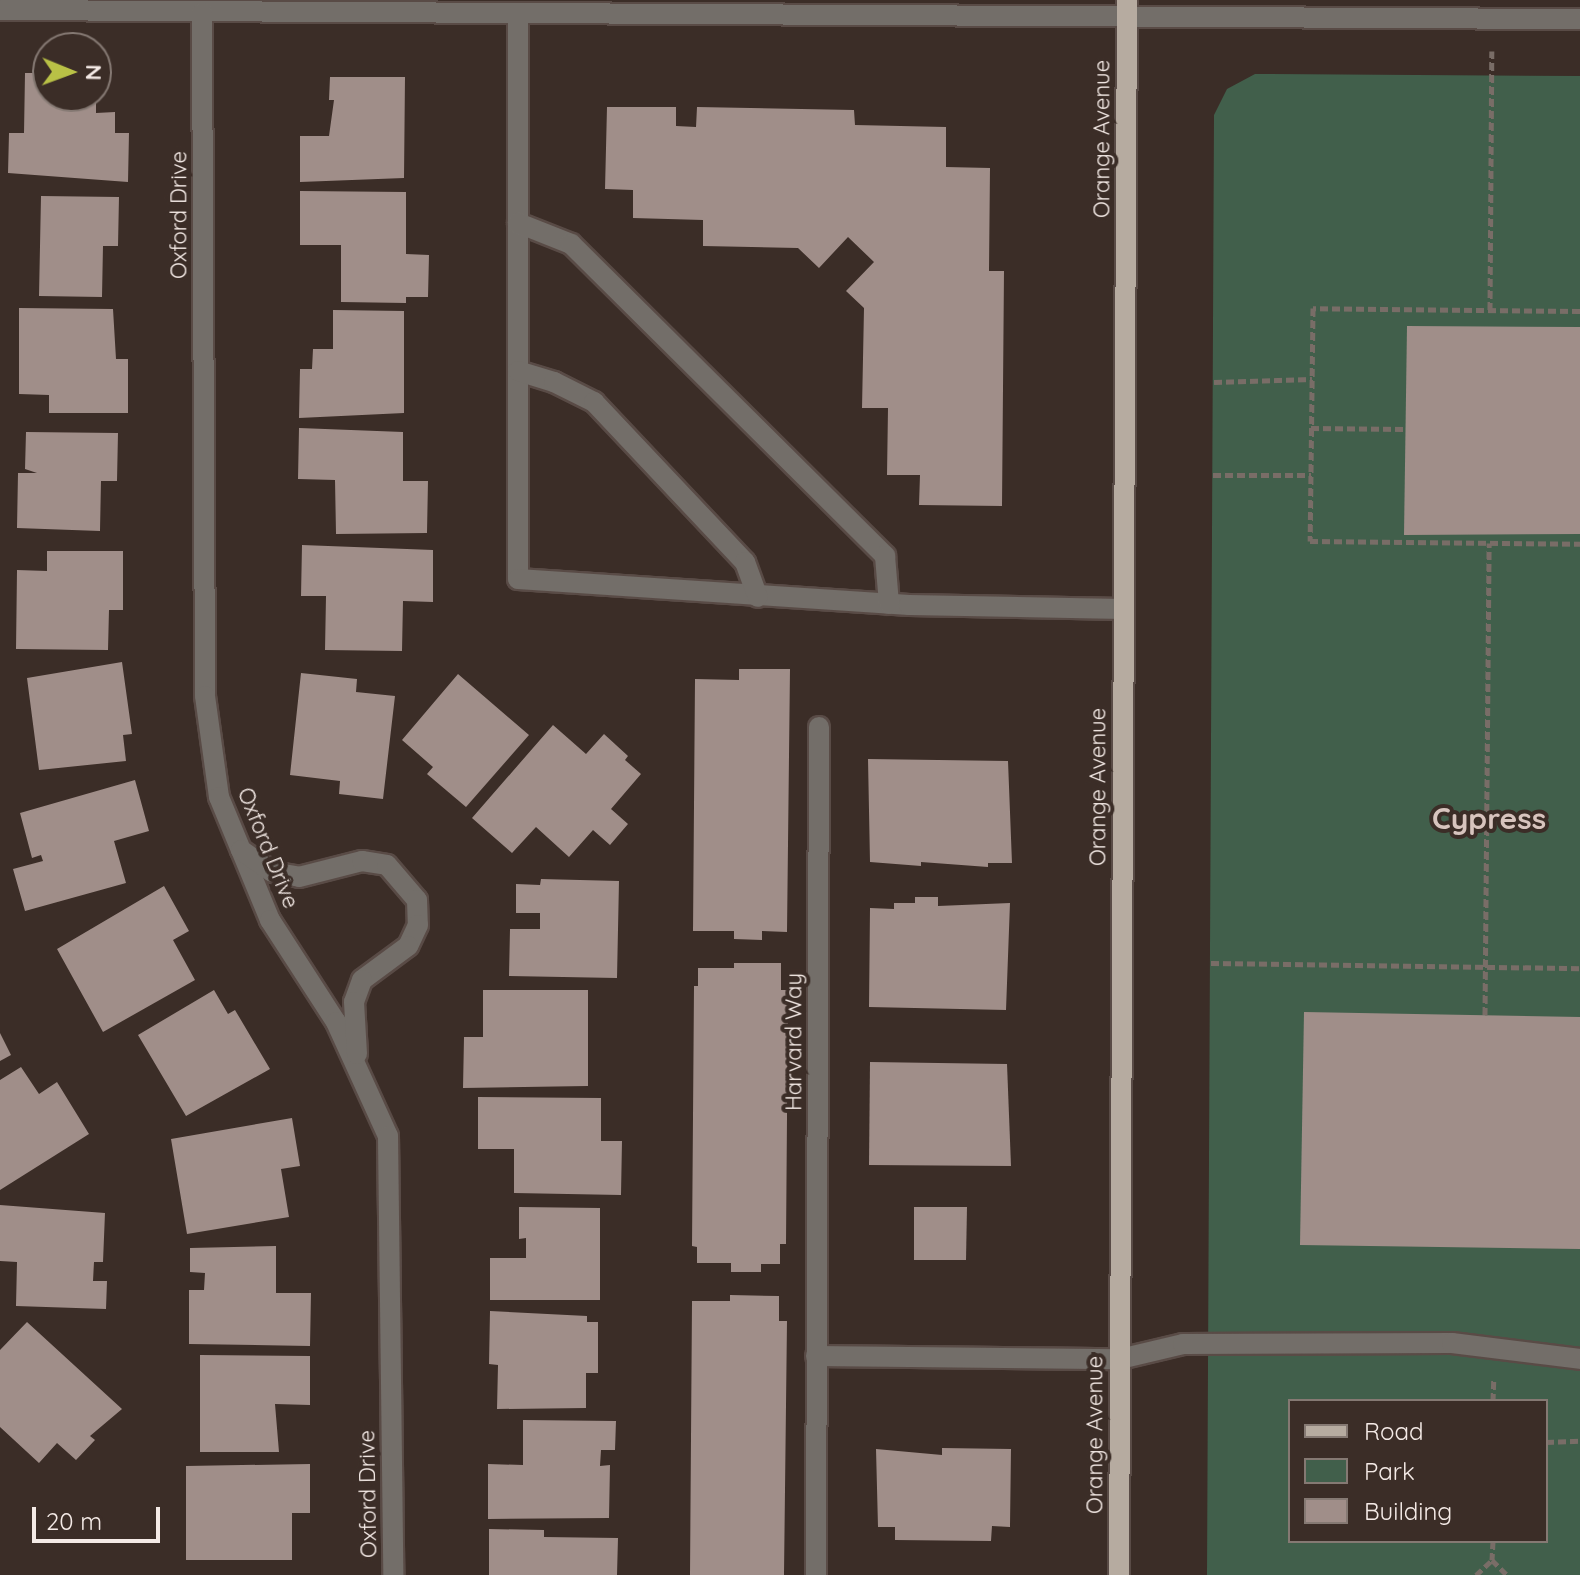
<!DOCTYPE html>
<html>
<head>
<meta charset="utf-8">
<style>
	body { margin:0 }
	#map { position:relative; width:1580px; height:1575px; overflow:hidden; background:#3b2d27; font-family:Quicksand,sans-serif }
	div>[style] { position:absolute }
	.green>* { inset:0; background:#415f4b }
	.building>* { inset:0; background:#a08e89 }
	.path>* { height:5px; margin-top:-2.5px; transform-origin:0; background:repeating-linear-gradient(90deg,#796d67 0 8px,transparent 0 12px) }
	.roads { filter:drop-shadow(2px 0 #594b46) drop-shadow(-2px 0 #594b46) drop-shadow(0 2px #594b46) drop-shadow(0 -2px #594b46) }
	.minor>* { height:20px; margin:-10px; padding:0 10px; transform-origin:10px; border-radius:10px; background:#736e69 }
	.major>* { height:20px; margin:-10px; padding:0 10px; transform-origin:10px; border-radius:10px; background:#b6aba0 }
	span { translate:-50% -50%; white-space:nowrap; text-align:center; line-height:1.15; -webkit-text-stroke:8px #3b2d27; paint-order:stroke }
	.street-label { font-size:22px; color:#f4eae6 }
	.district-label { font-size:30px; color:#d7c4be; font-weight:700 }
	.legend { position:absolute; left:1288px; top:1399px; width:260px; height:144px; box-sizing:border-box; background:#3b2d27; border:2px solid #857973; margin:0; padding:10px 14px; list-style:none; font-size:24px; color:#f4eae6 }
	.legend li { display:flex; align-items:center; gap:16px; height:40px }
	.legend b { width:40px; border:2px solid #857973 }
	.north { position:absolute; left:32px; top:32px; width:80px; height:80px; box-sizing:border-box; background:#3b2d27; border:2px solid #857973; border-radius:50%; rotate:91deg; font-size:22px; font-weight:700; line-height:32px; text-align:center; color:#f4eae6 }
	.north::after { content:''; display:block; margin:auto; width:28px; height:36px; background:#b9c146; clip-path:polygon(50% 0,100% 100%,50% 72%,0 100%) }
	.scale { position:absolute; left:32px; top:1507px; width:128px; height:36px; box-sizing:border-box; border:4px solid #f4eae6; border-top:0; padding-left:10px; font-size:24px; line-height:28px; white-space:nowrap; color:#f4eae6; -webkit-text-stroke:6px #3b2d27; paint-order:stroke }
</style>
</head>
<body>
<div id="map">
	<div class="green">
		<div style="clip-path:polygon(evenodd,1255px 74px,1580px 76px,1580px 1575px,1207px 1575px,1214px 115px,1227px 89px,1255px 74px,1290px 1401px,1546px 1401px,1546px 1541px,1290px 1541px,1290px 1401px)"></div>
	</div>
	<div class="building">
		<div style="clip-path:polygon(25px 73px,48px 73px,48px 96px,96px 96px,96px 113px,115px 112px,115px 133px,129px 133px,128px 182px,8px 173px,9px 133px,24px 133px)"></div>
		<div style="clip-path:polygon(330px 77px,405px 77px,404px 178px,300px 182px,300px 136px,329px 136px,334px 100px,329px 100px)"></div>
		<div style="clip-path:polygon(607px 107px,676px 107px,676px 126px,696px 127px,697px 107px,854px 110px,855px 125px,946px 127px,946px 167px,990px 168px,989px 271px,1004px 271px,1002px 506px,919px 505px,920px 475px,887px 475px,888px 408px,862px 408px,864px 308px,846px 291px,874px 262px,848px 237px,819px 268px,798px 248px,703px 246px,703px 220px,633px 218px,633px 190px,605px 189px)"></div>
		<div style="clip-path:polygon(300px 191px,406px 192px,406px 254px,429px 255px,428px 297px,406px 297px,406px 303px,341px 302px,341px 245px,300px 245px)"></div>
		<div style="clip-path:polygon(41px 196px,119px 197px,118px 246px,103px 246px,102px 297px,39px 296px)"></div>
		<div style="clip-path:polygon(19px 308px,113px 309px,116px 359px,128px 359px,128px 413px,49px 413px,49px 395px,19px 394px)"></div>
		<div style="clip-path:polygon(333px 310px,404px 311px,404px 413px,299px 418px,300px 369px,312px 369px,313px 349px,333px 349px)"></div>
		<div style="clip-path:polygon(1407px 326px,1580px 327px,1580px 534px,1404px 535px)"></div>
		<div style="clip-path:polygon(299px 428px,403px 432px,403px 481px,428px 481px,427px 533px,336px 534px,335px 480px,298px 479px)"></div>
		<div style="clip-path:polygon(26px 432px,118px 433px,117px 481px,101px 481px,100px 531px,17px 528px,18px 473px,37px 473px,25px 469px)"></div>
		<div style="clip-path:polygon(302px 545px,433px 550px,433px 602px,403px 601px,402px 651px,325px 650px,326px 596px,301px 596px)"></div>
		<div style="clip-path:polygon(47px 551px,123px 551px,123px 610px,109px 610px,108px 650px,16px 649px,17px 570px,47px 571px)"></div>
		<div style="clip-path:polygon(122px 662px,132px 734px,123px 735px,126px 761px,39px 770px,27px 678px)"></div>
		<div style="clip-path:polygon(739px 669px,790px 669px,787px 932px,762px 931px,762px 940px,734px 939px,734px 931px,693px 931px,695px 679px,739px 680px)"></div>
		<div style="clip-path:polygon(301px 673px,357px 679px,356px 692px,395px 696px,383px 799px,339px 794px,340px 781px,290px 775px)"></div>
		<div style="clip-path:polygon(458px 674px,529px 735px,466px 807px,427px 774px,433px 767px,402px 740px)"></div>
		<div style="clip-path:polygon(553px 725px,586px 754px,604px 734px,628px 756px,625px 760px,641px 774px,611px 809px,628px 824px,610px 845px,593px 830px,569px 857px,536px 827px,512px 853px,472px 818px)"></div>
		<div style="clip-path:polygon(868px 759px,1008px 761px,1012px 863px,988px 863px,988px 867px,921px 862px,921px 866px,870px 862px)"></div>
		<div style="clip-path:polygon(135px 780px,149px 831px,114px 841px,126px 883px,25px 911px,13px 869px,43px 861px,41px 855px,32px 858px,20px 813px)"></div>
		<div style="clip-path:polygon(541px 879px,619px 881px,617px 978px,509px 976px,510px 929px,540px 929px,540px 913px,516px 913px,516px 884px,540px 885px)"></div>
		<div style="clip-path:polygon(164px 886px,189px 931px,173px 940px,195px 980px,103px 1032px,57px 949px)"></div>
		<div style="clip-path:polygon(915px 897px,938px 897px,938px 906px,1010px 903px,1006px 1010px,869px 1007px,870px 908px,894px 909px,894px 903px,915px 903px)"></div>
		<div style="clip-path:polygon(734px 963px,781px 963px,781px 990px,788px 990px,786px 1244px,780px 1244px,780px 1264px,761px 1264px,761px 1272px,731px 1272px,731px 1263px,697px 1263px,697px 1247px,692px 1246px,694px 986px,698px 986px,698px 968px,734px 968px)"></div>
		<div style="clip-path:polygon(214px 990px,228px 1014px,235px 1010px,270px 1069px,186px 1116px,138px 1035px)"></div>
		<div style="clip-path:polygon(483px 990px,588px 990px,588px 1086px,463px 1088px,464px 1037px,483px 1037px)"></div>
		<div style="clip-path:polygon(1304px 1012px,1580px 1017px,1580px 1249px,1300px 1245px)"></div>
		<div style="clip-path:polygon(0 1033px,11px 1055px,0 1061px)"></div>
		<div style="clip-path:polygon(870px 1062px,1007px 1064px,1011px 1166px,869px 1165px)"></div>
		<div style="clip-path:polygon(21px 1067px,39px 1094px,57px 1082px,89px 1134px,0 1190px,0 1080px)"></div>
		<div style="clip-path:polygon(478px 1097px,601px 1098px,601px 1141px,622px 1141px,621px 1195px,514px 1193px,514px 1149px,478px 1149px)"></div>
		<div style="clip-path:polygon(292px 1118px,300px 1166px,281px 1169px,289px 1217px,187px 1234px,171px 1139px)"></div>
		<div style="clip-path:polygon(0 1205px,105px 1213px,103px 1262px,94px 1262px,93px 1281px,107px 1281px,106px 1309px,16px 1306px,17px 1262px,0 1261px)"></div>
		<div style="clip-path:polygon(519px 1207px,600px 1208px,600px 1300px,490px 1300px,490px 1258px,526px 1258px,526px 1238px,519px 1239px)"></div>
		<div style="clip-path:polygon(914px 1207px,967px 1207px,966px 1260px,914px 1260px)"></div>
		<div style="clip-path:polygon(276px 1246px,276px 1293px,311px 1293px,310px 1346px,189px 1344px,189px 1290px,204px 1290px,205px 1273px,190px 1272px,190px 1248px)"></div>
		<div style="clip-path:polygon(730px 1295px,779px 1296px,779px 1321px,787px 1321px,784px 1575px,690px 1575px,692px 1301px,730px 1301px)"></div>
		<div style="clip-path:polygon(490px 1311px,587px 1316px,587px 1322px,598px 1322px,598px 1373px,586px 1373px,586px 1408px,497px 1409px,498px 1365px,489px 1364px)"></div>
		<div style="clip-path:polygon(27px 1322px,122px 1409px,90px 1436px,95px 1440px,76px 1460px,57px 1443px,39px 1463px,0 1427px,0 1350px)"></div>
		<div style="clip-path:polygon(200px 1355px,310px 1356px,310px 1405px,275px 1404px,279px 1452px,200px 1452px)"></div>
		<div style="clip-path:polygon(523px 1420px,616px 1421px,615px 1450px,601px 1450px,600px 1466px,610px 1465px,609px 1518px,488px 1519px,488px 1464px,523px 1465px)"></div>
		<div style="clip-path:polygon(942px 1448px,1011px 1449px,1010px 1527px,992px 1526px,991px 1541px,895px 1540px,895px 1527px,878px 1527px,876px 1449px,942px 1455px)"></div>
		<div style="clip-path:polygon(310px 1464px,310px 1513px,292px 1513px,292px 1560px,186px 1560px,186px 1466px)"></div>
		<div style="clip-path:polygon(489px 1529px,544px 1530px,544px 1537px,618px 1538px,617px 1575px,489px 1575px)"></div>
	</div>
	<div class="path">
		<div style="left:1490px;top:310px;width:259px;rotate:-89.6deg"></div>
		<div style="left:1580px;top:311px;width:267px;rotate:-179.4deg"></div>
		<div style="left:1313px;top:308px;width:233px;rotate:90.7deg"></div>
		<div style="left:1310px;top:541px;width:270px;rotate:0.6deg"></div>
		<div style="left:1214px;top:382px;width:98px;rotate:-1.8deg"></div>
		<div style="left:1311px;top:428px;width:94px;rotate:0.6deg"></div>
		<div style="left:1213px;top:475px;width:98px"></div>
		<div style="left:1211px;top:963px;width:369px;rotate:0.8deg"></div>
		<div style="left:1485px;top:1015px;width:472px;rotate:-89.5deg"></div>
		<div style="left:1493px;top:1401px;width:23px;rotate:-88deg"></div>
		<div style="left:1546px;top:1442px;width:34px;rotate:-2deg"></div>
		<div style="left:1493px;top:1541px;width:19px;rotate:93deg"></div>
		<div style="left:1492px;top:1560px;width:21px;rotate:45deg"></div>
		<div style="left:1476px;top:1575px;width:22px;rotate:-43deg"></div>
	</div>
	<div class="roads">
		<div class="minor">
			<div style="left:0;top:10px;width:1580px;rotate:0.33deg"></div>
			<div style="left:202px;top:13px;width:683px;rotate:89.75deg"></div>
			<div style="left:205px;top:696px;width:102px;rotate:82.1deg"></div>
			<div style="left:219px;top:797px;width:57px;rotate:67.5deg"></div>
			<div style="left:241px;top:850px;width:76px;rotate:67.5deg"></div>
			<div style="left:270px;top:920px;width:121px;rotate:57.1deg"></div>
			<div style="left:336px;top:1022px;width:125px;rotate:65.5deg"></div>
			<div style="left:388px;top:1136px;width:439px;rotate:89.3deg"></div>
			<div style="left:518px;top:15px;width:564px;rotate:90deg"></div>
			<div style="left:518px;top:579px;width:392px;rotate:3.8deg"></div>
			<div style="left:909px;top:605px;width:214px;rotate:1.1deg"></div>
			<div style="left:518px;top:223px;width:57px;rotate:21.6deg"></div>
			<div style="left:571px;top:244px;width:443px;rotate:44.8deg"></div>
			<div style="left:885px;top:556px;width:48px;rotate:85.2deg"></div>
			<div style="left:518px;top:371px;width:38px;rotate:17deg"></div>
			<div style="left:554px;top:382px;width:45px;rotate:26.6deg"></div>
			<div style="left:594px;top:402px;width:220px;rotate:46.7deg"></div>
			<div style="left:745px;top:562px;width:37px;rotate:70deg"></div>
			<div style="left:241px;top:850px;width:38px;rotate:35deg"></div>
			<div style="left:272px;top:872px;width:27px;rotate:10deg"></div>
			<div style="left:299px;top:877px;width:65px;rotate:-14.3deg"></div>
			<div style="left:362px;top:861px;width:25px;rotate:9deg"></div>
			<div style="left:387px;top:865px;width:46px;rotate:49.4deg"></div>
			<div style="left:417px;top:900px;width:25px;rotate:88deg"></div>
			<div style="left:418px;top:925px;width:23px;rotate:115deg"></div>
			<div style="left:408px;top:946px;width:57px;rotate:143.5deg"></div>
			<div style="left:362px;top:980px;width:23px;rotate:110deg"></div>
			<div style="left:354px;top:1002px;width:52px;rotate:86.7deg"></div>
			<div style="left:816px;top:1356px;width:304px;rotate:0.6deg"></div>
			<div style="left:1120px;top:1359px;width:65px;rotate:-13.4deg"></div>
			<div style="left:1183px;top:1344px;width:269px;rotate:-0.2deg"></div>
			<div style="left:1452px;top:1343px;width:129px;rotate:7.1deg"></div>
			<div style="left:816px;top:1575px;width:848px;rotate:-89.8deg"></div>
		</div>
		<div class="major">
			<div style="left:1119px;top:1575px;width:1575px;rotate:-89.71deg"></div>
		</div>
	</div>
	<div class="street-label">
		<span style="left:1102px;top:139px;rotate:-90deg">Orange Avenue</span>
		<span style="left:179px;top:215px;rotate:-90deg">Oxford Drive</span>
		<span style="left:1098px;top:787px;rotate:-90deg">Orange Avenue</span>
		<span style="left:268px;top:848px;rotate:68deg">Oxford Drive</span>
		<span style="left:794px;top:1042px;rotate:-90deg">Harvard Way</span>
		<span style="left:1095px;top:1435px;rotate:-90deg">Orange Avenue</span>
		<span style="left:368px;top:1494px;rotate:-91deg">Oxford Drive</span>
	</div>
	<div class="district-label">
		<span style="left:1489px;top:818px">Cypress</span>
	</div>
	<ul class="legend">
	<li><b style="height:10px;background:#b6aba0"></b>Road</li>
	<li><b style="height:22px;background:#415f4b"></b>Park</li>
	<li><b style="height:22px;background:#a08e89"></b>Building</li>
	</ul>
	<div class="north">N</div>
	<div class="scale">20 m</div>
</div>
</body>
</html>
